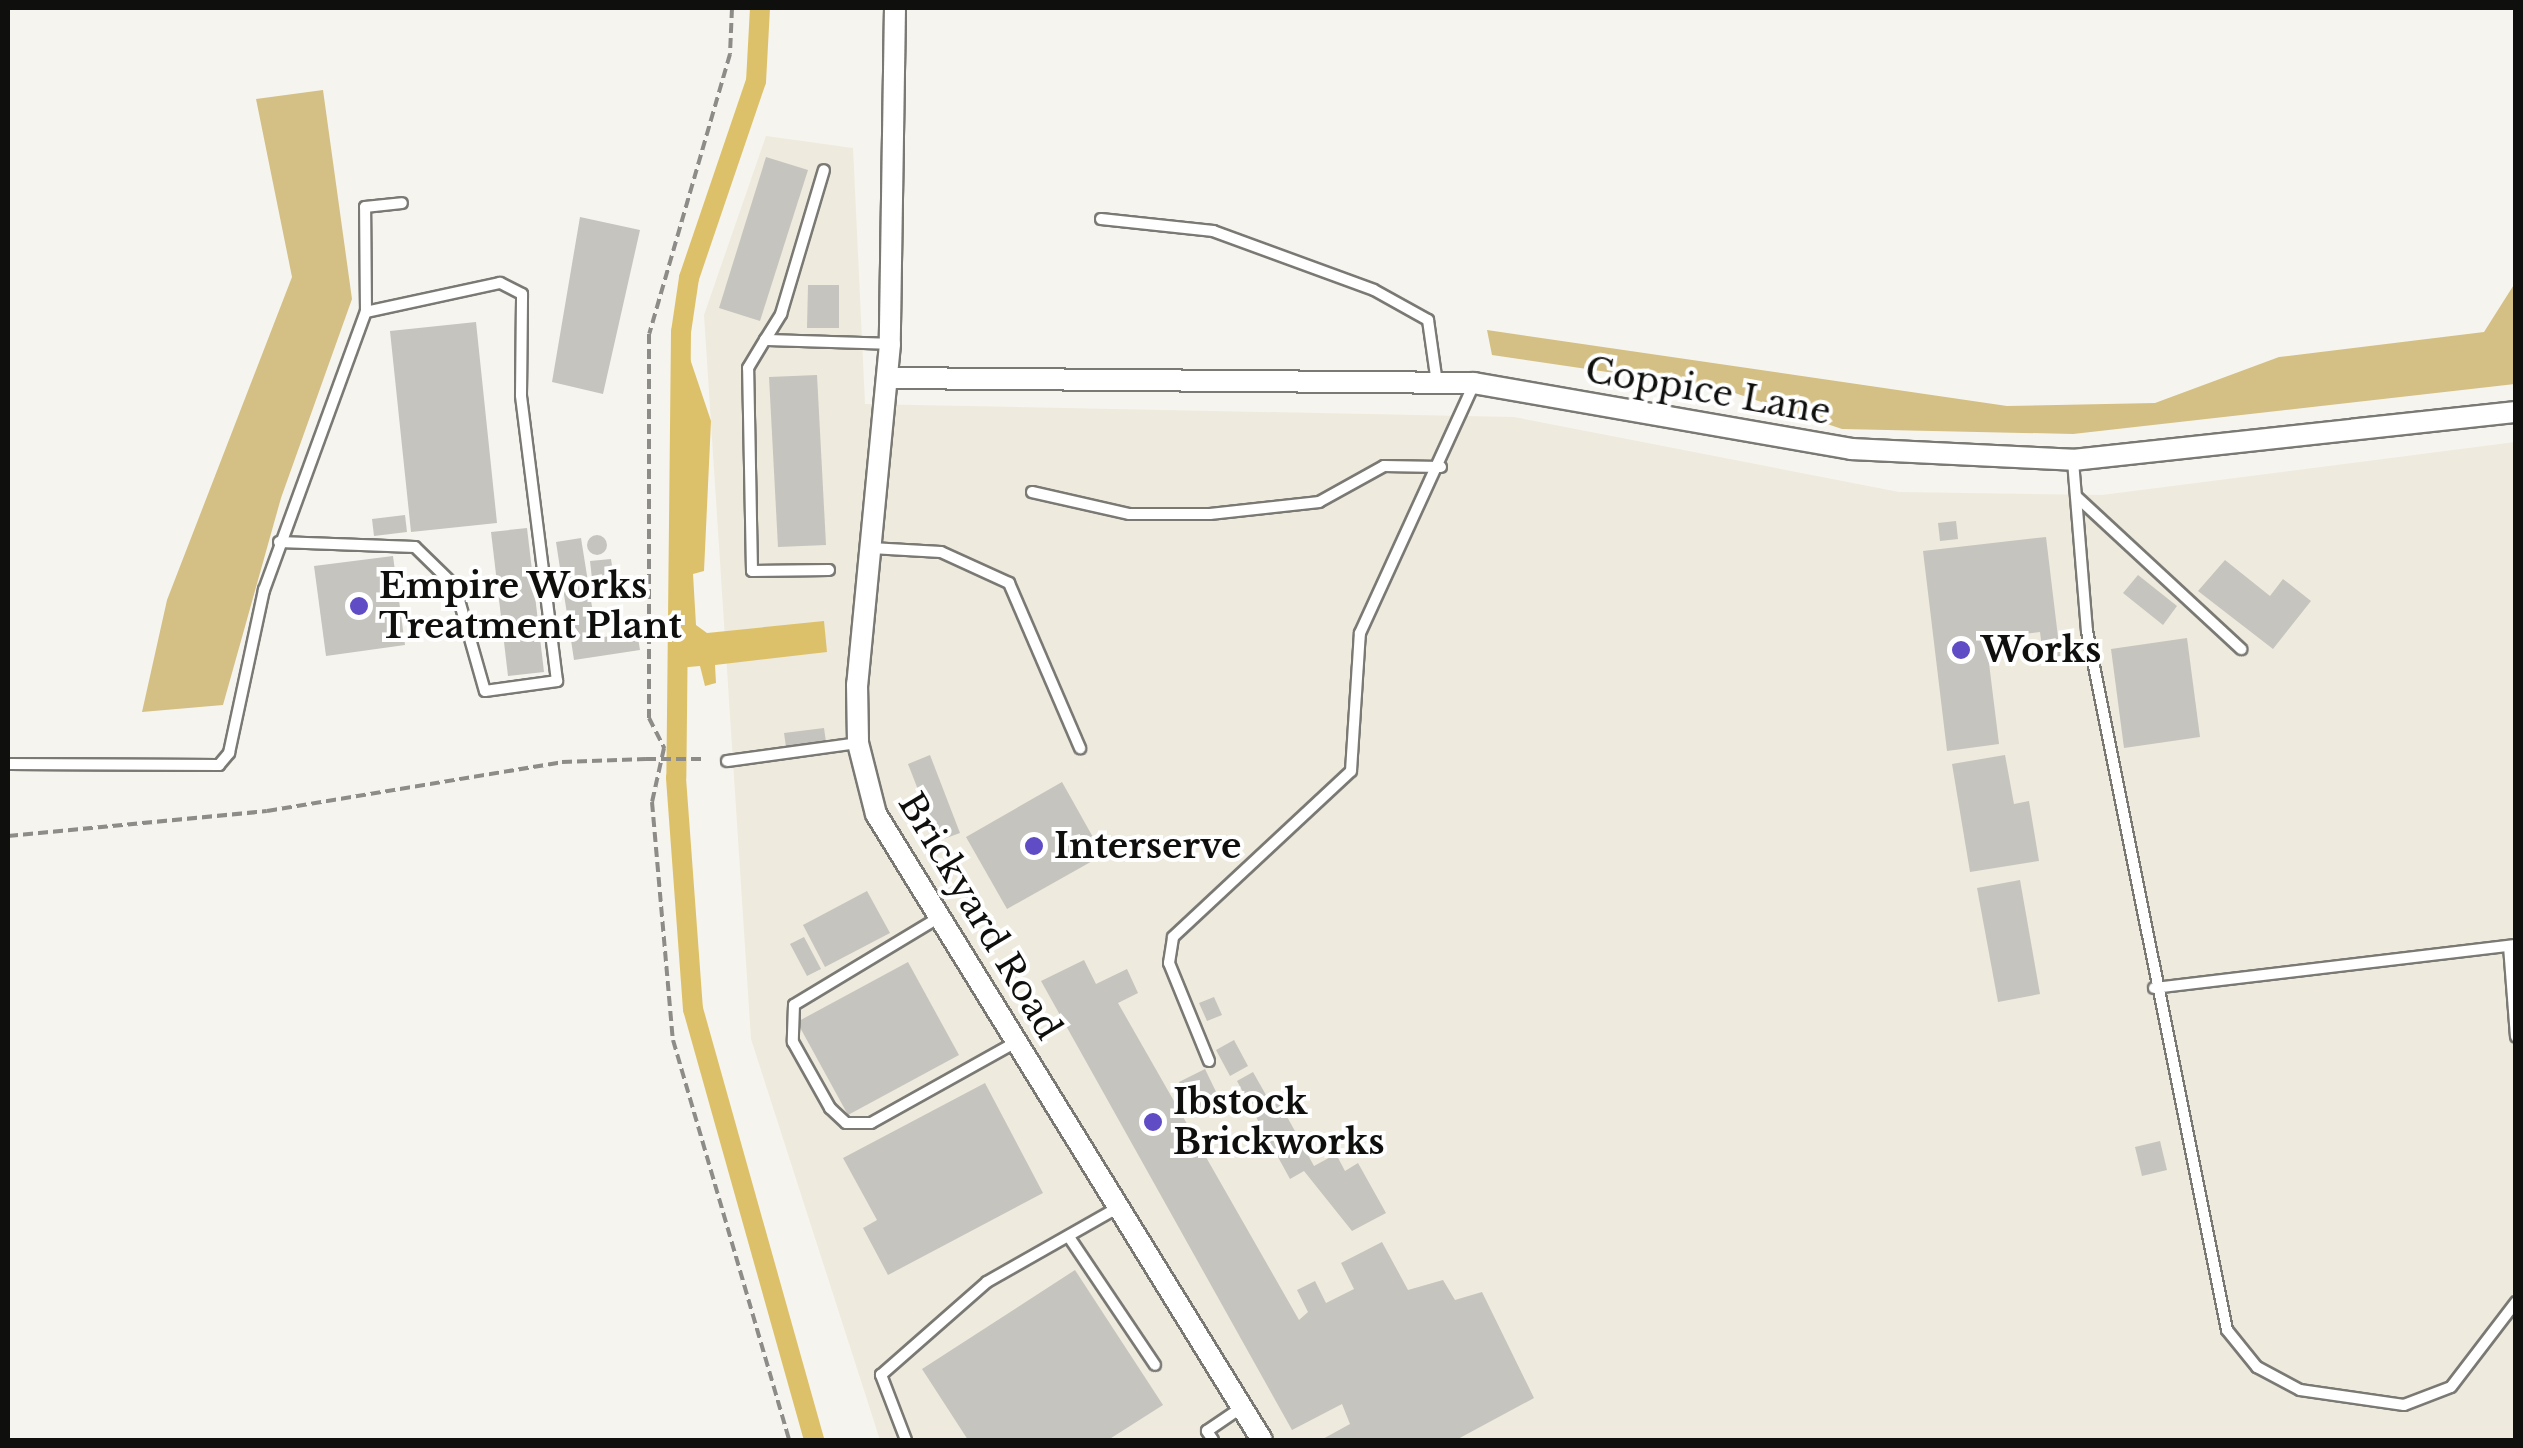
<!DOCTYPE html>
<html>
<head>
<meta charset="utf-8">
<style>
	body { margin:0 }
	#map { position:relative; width:2523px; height:1448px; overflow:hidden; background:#f6f4ee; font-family:"Libre Baskerville",serif }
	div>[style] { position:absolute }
	.built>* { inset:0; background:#eeeadd }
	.green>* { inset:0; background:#d4c085 }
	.water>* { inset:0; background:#ddc16a }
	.canal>* { height:20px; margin:-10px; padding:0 10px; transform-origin:10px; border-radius:10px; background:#ddc16a }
	.building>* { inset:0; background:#c5c4be }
	.round { border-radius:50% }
	.path>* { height:4px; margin-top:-2px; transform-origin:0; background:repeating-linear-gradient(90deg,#8d8c88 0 10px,transparent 0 15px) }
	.roads { filter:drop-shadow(2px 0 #7a7974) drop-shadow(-2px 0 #7a7974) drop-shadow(0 2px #7a7974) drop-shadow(0 -2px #7a7974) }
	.lane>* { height:10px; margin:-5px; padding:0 5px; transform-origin:5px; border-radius:5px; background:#fff }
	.street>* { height:20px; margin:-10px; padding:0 10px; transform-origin:10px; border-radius:10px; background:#fff }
	.path-bridge>* { height:4px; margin-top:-2px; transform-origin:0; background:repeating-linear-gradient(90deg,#8d8c88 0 10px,transparent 0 15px) }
	.dots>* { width:28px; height:28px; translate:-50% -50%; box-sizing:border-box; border:5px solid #fff; border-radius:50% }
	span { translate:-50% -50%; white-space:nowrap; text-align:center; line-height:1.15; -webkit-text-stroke:8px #fff; paint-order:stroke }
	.street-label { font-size:35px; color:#0f0f0d }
	.poi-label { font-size:35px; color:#0f0f0d; font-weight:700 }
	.left { translate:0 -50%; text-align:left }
	.frame { position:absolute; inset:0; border:10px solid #0f0f0d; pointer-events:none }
</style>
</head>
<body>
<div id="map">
	<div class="built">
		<div style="clip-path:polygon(766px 136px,853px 148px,865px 404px,1514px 417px,1899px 492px,2102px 495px,2515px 442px,2515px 1440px,880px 1440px,751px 1039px,704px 315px)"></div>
	</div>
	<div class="green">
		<div style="clip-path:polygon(323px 90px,352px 299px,281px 498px,223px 705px,142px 712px,167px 600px,292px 277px,256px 99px)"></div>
		<div style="clip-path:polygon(2515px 283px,2515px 384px,2073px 434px,1842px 429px,1723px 389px,1492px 355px,1487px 330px,2007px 406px,2155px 403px,2279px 357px,2484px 332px)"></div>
	</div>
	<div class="water">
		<div style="clip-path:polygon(681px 332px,711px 421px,704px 571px,693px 574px,696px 625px,707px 633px,824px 621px,827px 652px,715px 665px,716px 683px,705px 686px,700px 666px,677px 668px)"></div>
	</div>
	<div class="canal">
		<div style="left:760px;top:8px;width:73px;rotate:93.1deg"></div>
		<div style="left:756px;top:81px;width:208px;rotate:108.8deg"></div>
		<div style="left:689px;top:278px;width:55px;rotate:98.4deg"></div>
		<div style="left:681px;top:332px;width:446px;rotate:90.6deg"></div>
		<div style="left:676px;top:778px;width:232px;rotate:85.8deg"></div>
		<div style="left:693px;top:1009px;width:448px;rotate:74.3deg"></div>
	</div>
	<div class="building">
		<div style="clip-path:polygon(766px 157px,808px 170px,760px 321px,719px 308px)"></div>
		<div style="clip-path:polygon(580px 217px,640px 230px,603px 394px,552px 382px)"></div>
		<div style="clip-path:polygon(808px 285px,839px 285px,839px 328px,807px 328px)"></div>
		<div style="clip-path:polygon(476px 322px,497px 523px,411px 532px,390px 331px)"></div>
		<div style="clip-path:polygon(817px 375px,826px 545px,778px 547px,769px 377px)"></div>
		<div style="clip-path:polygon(405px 515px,407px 532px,374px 536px,372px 519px)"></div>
		<div style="clip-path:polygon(1956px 521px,1958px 539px,1940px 541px,1938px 523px)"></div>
		<div style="clip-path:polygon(527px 528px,544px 672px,508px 676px,491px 532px)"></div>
		<div class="round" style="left:587px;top:535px;width:20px;height:20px"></div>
		<div style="clip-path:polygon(2046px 537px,2061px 662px,2044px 664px,2040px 632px,1986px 639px,1999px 744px,1947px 751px,1923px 551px)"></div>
		<div style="clip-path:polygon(581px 538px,597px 638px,637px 632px,640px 650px,574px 660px,556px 542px)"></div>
		<div style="clip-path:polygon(393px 556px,405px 645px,326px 656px,314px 566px)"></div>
		<div style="clip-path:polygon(611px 559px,615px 585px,593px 588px,590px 561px)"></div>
		<div style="clip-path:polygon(2225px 560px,2270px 596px,2283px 579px,2311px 601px,2273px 649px,2198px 591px)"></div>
		<div style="clip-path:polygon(2138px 575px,2177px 606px,2163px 625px,2123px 593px)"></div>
		<div style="clip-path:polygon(2187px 638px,2200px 737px,2124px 748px,2111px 649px)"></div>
		<div style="clip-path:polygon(824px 728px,826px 742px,786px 747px,784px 733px)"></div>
		<div style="clip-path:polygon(930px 755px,960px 833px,938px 841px,908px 764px)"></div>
		<div style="clip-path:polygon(2005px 755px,2014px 804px,2029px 801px,2039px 861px,1970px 872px,1952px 764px)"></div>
		<div style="clip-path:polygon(1062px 782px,1103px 855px,1007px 909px,966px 837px)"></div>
		<div style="clip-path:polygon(2020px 880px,2040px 994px,1998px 1002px,1977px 888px)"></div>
		<div style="clip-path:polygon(867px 891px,890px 933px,825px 967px,803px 925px)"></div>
		<div style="clip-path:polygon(804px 937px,821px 969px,807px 976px,790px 944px)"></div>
		<div style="clip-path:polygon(1084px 960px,1096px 984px,1127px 969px,1138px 993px,1118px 1003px,1299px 1320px,1308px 1312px,1297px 1290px,1315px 1281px,1326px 1303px,1354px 1289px,1341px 1263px,1382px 1242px,1408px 1290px,1443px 1280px,1455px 1300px,1482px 1292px,1534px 1398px,1456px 1440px,1321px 1440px,1350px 1424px,1342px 1404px,1292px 1430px,1041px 981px)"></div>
		<div style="clip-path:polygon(908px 962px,959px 1055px,848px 1115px,797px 1022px)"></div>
		<div style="clip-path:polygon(1214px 997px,1222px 1015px,1207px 1021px,1199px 1003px)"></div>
		<div style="clip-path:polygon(1234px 1040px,1248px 1066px,1230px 1076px,1216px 1050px)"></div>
		<div style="clip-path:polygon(1205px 1069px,1220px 1100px,1195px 1113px,1179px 1082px)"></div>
		<div style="clip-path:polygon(1253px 1072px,1266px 1095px,1250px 1105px,1237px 1081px)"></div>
		<div style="clip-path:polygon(985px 1083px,1043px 1193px,888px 1275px,863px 1228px,877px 1220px,843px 1158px)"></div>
		<div style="clip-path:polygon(1279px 1102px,1314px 1166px,1336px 1154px,1345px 1171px,1358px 1163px,1386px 1213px,1352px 1231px,1304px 1171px,1290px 1179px,1255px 1115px)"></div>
		<div style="clip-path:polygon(2160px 1141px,2167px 1170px,2142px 1176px,2135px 1147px)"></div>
		<div style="clip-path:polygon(1075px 1270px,1163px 1405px,1108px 1440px,968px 1440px,922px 1369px)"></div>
	</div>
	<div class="path">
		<div style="left:732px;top:8px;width:46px;rotate:92.5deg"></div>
		<div style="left:730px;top:54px;width:291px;rotate:106.1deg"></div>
		<div style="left:649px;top:334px;width:384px;rotate:90deg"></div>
		<div style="left:649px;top:718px;width:34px;rotate:63deg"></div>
		<div style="left:664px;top:748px;width:55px;rotate:102.5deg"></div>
		<div style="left:652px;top:802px;width:239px;rotate:85deg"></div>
		<div style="left:673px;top:1040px;width:416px;rotate:73.8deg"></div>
		<div style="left:8px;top:836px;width:260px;rotate:-5.5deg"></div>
		<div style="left:267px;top:811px;width:299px;rotate:-9.4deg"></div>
		<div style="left:562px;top:762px;width:84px;rotate:-2deg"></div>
	</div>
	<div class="roads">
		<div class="lane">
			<div style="left:1101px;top:219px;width:113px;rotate:6.1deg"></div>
			<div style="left:1213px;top:231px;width:171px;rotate:20.1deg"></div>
			<div style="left:1374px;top:290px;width:62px;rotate:29.1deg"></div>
			<div style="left:1428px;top:320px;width:64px;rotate:81.9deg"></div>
			<div style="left:765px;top:340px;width:31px;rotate:-58deg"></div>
			<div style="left:781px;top:314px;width:150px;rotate:-73.4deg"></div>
			<div style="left:2073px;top:461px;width:171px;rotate:85.3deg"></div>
			<div style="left:2087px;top:631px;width:713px;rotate:78.67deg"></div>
			<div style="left:2227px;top:1330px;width:48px;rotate:51deg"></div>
			<div style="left:2257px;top:1367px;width:49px;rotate:28.1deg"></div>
			<div style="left:2300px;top:1390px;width:105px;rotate:8.2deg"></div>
			<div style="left:2404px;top:1405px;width:50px;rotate:-21deg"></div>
			<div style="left:2451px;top:1387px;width:107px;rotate:-52.6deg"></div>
			<div style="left:1032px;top:492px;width:99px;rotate:12.8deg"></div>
			<div style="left:1129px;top:514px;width:81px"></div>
			<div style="left:1210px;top:514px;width:110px;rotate:-6.3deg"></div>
			<div style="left:1319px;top:502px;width:74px;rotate:-29deg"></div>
			<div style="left:1384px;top:466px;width:57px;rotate:1deg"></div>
			<div style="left:2077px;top:497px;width:224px;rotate:42.8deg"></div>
			<div style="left:279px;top:542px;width:136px;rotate:2.1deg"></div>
			<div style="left:415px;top:547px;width:56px;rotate:44.3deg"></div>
			<div style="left:455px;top:586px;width:109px;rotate:74.1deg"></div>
			<div style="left:485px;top:691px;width:73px;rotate:-7.9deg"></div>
			<div style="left:557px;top:681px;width:288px;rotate:-97.2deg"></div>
			<div style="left:521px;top:395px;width:101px;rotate:-89.4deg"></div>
			<div style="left:522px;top:294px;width:25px;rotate:-153deg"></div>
			<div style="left:500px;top:283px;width:137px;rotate:167.8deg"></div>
			<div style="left:871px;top:548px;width:70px;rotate:3.3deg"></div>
			<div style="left:941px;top:552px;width:75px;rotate:24.5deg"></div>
			<div style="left:1009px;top:583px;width:180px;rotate:66.7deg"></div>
			<div style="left:829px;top:570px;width:77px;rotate:179.3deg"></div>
			<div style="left:752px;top:571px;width:203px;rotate:-91.1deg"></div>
			<div style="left:748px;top:368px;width:33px;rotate:-59deg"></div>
			<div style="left:765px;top:340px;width:125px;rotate:1.8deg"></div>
			<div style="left:727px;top:761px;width:132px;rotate:-7.8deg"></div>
			<div style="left:8px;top:764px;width:211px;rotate:0.3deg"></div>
			<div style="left:219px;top:765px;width:16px;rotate:-50deg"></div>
			<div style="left:229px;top:753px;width:167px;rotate:-77.9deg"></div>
			<div style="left:264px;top:590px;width:296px;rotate:-69.9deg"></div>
			<div style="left:366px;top:312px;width:105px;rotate:-90.5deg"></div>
			<div style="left:365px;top:207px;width:37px;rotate:-6deg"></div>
			<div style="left:938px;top:918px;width:168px;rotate:148.9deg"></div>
			<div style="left:794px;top:1005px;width:37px;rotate:92deg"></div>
			<div style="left:793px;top:1042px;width:76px;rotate:60.7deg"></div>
			<div style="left:830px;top:1108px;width:22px;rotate:43deg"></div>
			<div style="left:846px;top:1123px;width:25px"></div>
			<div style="left:871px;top:1123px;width:166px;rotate:-29.2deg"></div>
			<div style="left:2509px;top:946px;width:91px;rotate:85.6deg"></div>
			<div style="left:2154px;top:988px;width:365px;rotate:-6.8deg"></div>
			<div style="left:1209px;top:1061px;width:106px;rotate:-112.2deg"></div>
			<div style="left:1169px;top:963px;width:26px;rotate:-81deg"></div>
			<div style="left:1173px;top:937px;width:243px;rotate:-43deg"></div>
			<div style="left:1351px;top:771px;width:138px;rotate:-86.3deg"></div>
			<div style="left:1360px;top:633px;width:274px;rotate:-65.4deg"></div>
			<div style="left:1069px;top:1237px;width:154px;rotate:56.1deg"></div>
			<div style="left:906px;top:1440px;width:70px;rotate:-111deg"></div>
			<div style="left:881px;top:1375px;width:141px;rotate:-41.3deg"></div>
			<div style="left:987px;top:1282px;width:152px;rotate:-29.6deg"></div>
			<div style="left:1213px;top:1440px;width:11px;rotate:-124deg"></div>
			<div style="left:1207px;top:1431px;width:42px;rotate:-34.4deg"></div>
		</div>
		<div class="street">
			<div style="left:895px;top:8px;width:336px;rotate:90.9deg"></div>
			<div style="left:890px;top:344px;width:342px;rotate:95.5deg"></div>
			<div style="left:857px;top:684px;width:59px;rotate:89deg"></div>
			<div style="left:858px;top:743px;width:73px;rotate:75.8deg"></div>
			<div style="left:876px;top:814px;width:735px;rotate:58.34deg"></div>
			<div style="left:888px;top:378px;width:586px;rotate:0.49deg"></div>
			<div style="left:1474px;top:383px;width:383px;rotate:9.9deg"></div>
			<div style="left:1851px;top:449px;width:222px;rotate:2.8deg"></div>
			<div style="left:2073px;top:460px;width:446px;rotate:-6.2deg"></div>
		</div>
	</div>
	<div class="path-bridge">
		<div style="left:646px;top:759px;width:56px"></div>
	</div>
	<div class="dots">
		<div style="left:359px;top:606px;background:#604cc5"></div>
		<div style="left:1961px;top:650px;background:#604cc5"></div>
		<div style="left:1034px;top:846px;background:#604cc5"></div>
		<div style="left:1153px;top:1122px;background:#604cc5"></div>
	</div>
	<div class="street-label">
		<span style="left:1708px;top:391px;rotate:10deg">Coppice Lane</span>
		<span style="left:980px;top:916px;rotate:59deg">Brickyard Road</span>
	</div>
	<div class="poi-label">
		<span class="left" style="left:379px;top:606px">Empire Works<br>Treatment Plant</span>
		<span class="left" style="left:1981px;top:650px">Works</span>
		<span class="left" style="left:1054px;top:846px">Interserve</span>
		<span class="left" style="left:1173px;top:1122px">Ibstock<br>Brickworks</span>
	</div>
	<div class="frame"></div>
</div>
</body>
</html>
